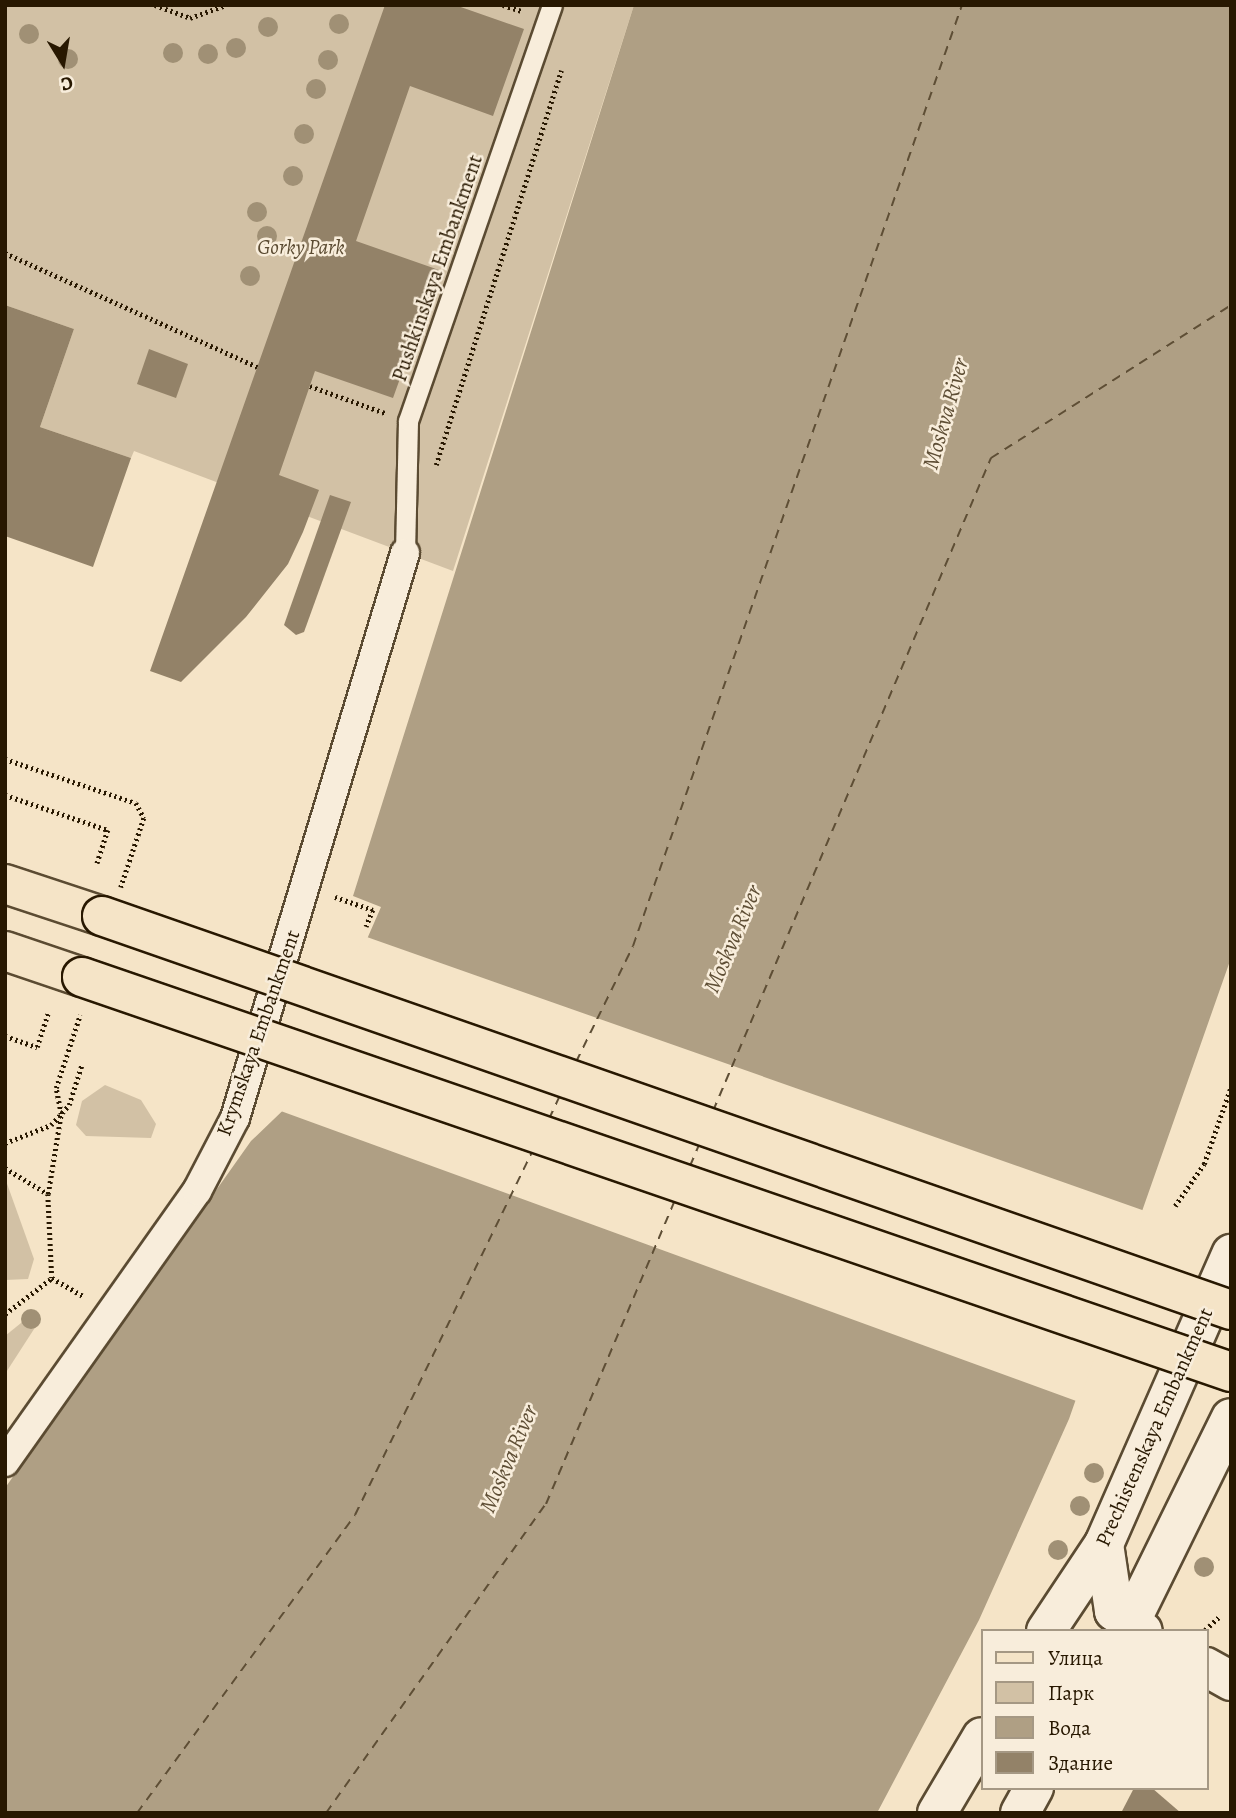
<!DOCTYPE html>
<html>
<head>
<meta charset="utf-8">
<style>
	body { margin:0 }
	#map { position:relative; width:1236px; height:1818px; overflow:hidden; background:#f5e4c7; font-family:Alegreya,serif }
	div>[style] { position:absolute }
	.green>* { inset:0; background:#d2c1a5 }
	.water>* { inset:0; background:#af9f84 }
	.pier>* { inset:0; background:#f5e4c7 }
	.ferry>* { height:2px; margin-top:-1px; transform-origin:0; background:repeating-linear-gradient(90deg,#5e4e35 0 9px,transparent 0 16px) }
	.building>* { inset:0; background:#938268 }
	.path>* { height:4.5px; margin-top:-2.25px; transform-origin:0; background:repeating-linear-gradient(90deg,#281801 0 2px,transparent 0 5.5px) }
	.roads { filter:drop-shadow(2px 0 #5b4b32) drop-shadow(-2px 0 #5b4b32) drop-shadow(0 2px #5b4b32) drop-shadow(0 -2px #5b4b32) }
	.service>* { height:19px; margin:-9.5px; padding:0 9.5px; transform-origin:9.5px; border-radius:9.5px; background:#f8eddb }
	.pedestrian>* { height:28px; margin:-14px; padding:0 14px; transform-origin:14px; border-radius:14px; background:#f8eddb }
	.secondary>* { height:38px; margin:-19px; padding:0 19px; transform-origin:19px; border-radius:19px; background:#f8eddb }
	.primary>* { height:38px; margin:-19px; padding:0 19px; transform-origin:19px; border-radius:19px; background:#f5e4c7 }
	.bridges { filter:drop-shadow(2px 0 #281801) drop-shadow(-2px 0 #281801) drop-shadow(0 2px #281801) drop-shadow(0 -2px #281801) }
	.primary-bridge>* { height:38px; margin:-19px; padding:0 19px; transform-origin:19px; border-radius:19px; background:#f5e4c7 }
	.trees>* { width:20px; height:20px; margin:-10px; border-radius:50%; background:#a09075 }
	span { translate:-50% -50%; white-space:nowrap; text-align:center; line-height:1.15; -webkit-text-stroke:5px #f8eddb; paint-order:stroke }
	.park-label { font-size:21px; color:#5b4b32; font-style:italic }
	.street-label { font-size:21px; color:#281801 }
	.water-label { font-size:23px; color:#5e4e35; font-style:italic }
	.frame { position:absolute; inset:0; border:7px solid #281801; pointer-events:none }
	.legend { position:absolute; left:981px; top:1629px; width:228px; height:161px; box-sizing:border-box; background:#f8eddb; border:2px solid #a59884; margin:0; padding:9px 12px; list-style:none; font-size:21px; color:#281801 }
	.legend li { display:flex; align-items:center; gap:14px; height:35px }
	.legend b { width:35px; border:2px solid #a59884 }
	.north { position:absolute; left:28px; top:28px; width:70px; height:70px; -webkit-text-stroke:5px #f8eddb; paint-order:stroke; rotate:169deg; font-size:19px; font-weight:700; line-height:28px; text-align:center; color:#281801 }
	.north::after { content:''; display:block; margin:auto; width:24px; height:32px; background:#281801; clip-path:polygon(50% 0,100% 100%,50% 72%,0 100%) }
</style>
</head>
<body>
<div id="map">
	<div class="green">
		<div style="clip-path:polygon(5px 5px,634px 5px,453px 571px,134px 451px,131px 458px,40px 427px,74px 329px,5px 305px)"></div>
		<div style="clip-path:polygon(105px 1085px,141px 1100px,156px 1124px,151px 1138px,86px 1136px,76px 1125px,82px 1101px)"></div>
		<div style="clip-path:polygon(5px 1178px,34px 1259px,28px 1279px,5px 1280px)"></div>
		<div style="clip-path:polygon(37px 1310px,36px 1326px,5px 1374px,5px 1336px)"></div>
	</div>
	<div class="water">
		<div style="clip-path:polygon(634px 5px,1231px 5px,1231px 958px,1069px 1419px,979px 1620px,877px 1813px,5px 1813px,5px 1488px,251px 1141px,299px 1095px,381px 907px,353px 896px)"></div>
	</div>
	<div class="pier">
		<div style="clip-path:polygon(364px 936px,1145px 1211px,1079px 1402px,278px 1110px,296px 1093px)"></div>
	</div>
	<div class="ferry">
		<div style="left:576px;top:1062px;width:129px;rotate:-63.8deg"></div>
		<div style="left:633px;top:946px;width:997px;rotate:-70.73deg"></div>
		<div style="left:713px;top:1111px;width:710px;rotate:-66.94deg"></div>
		<div style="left:991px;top:458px;width:285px;rotate:-32.5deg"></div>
		<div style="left:549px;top:1119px;width:26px;rotate:-65deg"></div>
		<div style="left:690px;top:1166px;width:23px;rotate:-67deg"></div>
		<div style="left:137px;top:1813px;width:369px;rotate:-53.8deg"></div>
		<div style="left:355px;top:1515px;width:404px;rotate:-64deg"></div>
		<div style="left:326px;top:1813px;width:379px;rotate:-54.6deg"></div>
		<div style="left:546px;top:1504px;width:330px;rotate:-67deg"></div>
	</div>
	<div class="building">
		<div style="clip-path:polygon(385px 5px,455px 5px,524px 29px,493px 116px,410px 86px,356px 241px,439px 270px,393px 398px,315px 371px,279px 475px,319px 490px,303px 532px,288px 564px,246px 617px,181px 682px,150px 671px)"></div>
		<div style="clip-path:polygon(5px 305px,74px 329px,40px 427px,131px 458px,93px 567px,5px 536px)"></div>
		<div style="clip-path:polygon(149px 349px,188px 364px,176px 398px,137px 384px)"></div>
		<div style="clip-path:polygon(330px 495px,351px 502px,304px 632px,296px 635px,284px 625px)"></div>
		<div style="clip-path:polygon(1134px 1788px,1152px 1788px,1181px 1813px,1121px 1813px)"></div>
	</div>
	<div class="path">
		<div style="left:155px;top:5px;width:37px;rotate:20deg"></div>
		<div style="left:190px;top:18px;width:37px;rotate:-20deg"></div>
		<div style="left:503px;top:5px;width:20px;rotate:18deg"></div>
		<div style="left:5px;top:253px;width:277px;rotate:24.3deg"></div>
		<div style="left:310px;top:386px;width:80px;rotate:19.8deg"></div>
		<div style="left:436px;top:465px;width:414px;rotate:-72.4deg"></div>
		<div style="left:5px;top:759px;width:138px;rotate:18.6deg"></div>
		<div style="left:136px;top:803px;width:17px;rotate:62deg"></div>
		<div style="left:144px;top:818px;width:73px;rotate:108.4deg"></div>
		<div style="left:5px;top:795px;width:109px;rotate:18.8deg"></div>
		<div style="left:108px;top:830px;width:35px;rotate:108deg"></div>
		<div style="left:335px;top:897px;width:40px;rotate:18.9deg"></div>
		<div style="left:373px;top:910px;width:18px;rotate:112deg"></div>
		<div style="left:5px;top:1036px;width:34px;rotate:19deg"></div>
		<div style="left:37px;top:1047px;width:35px;rotate:-72deg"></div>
		<div style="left:5px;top:1143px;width:49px;rotate:-21.4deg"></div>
		<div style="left:51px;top:1125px;width:27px;rotate:-48deg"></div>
		<div style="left:69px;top:1105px;width:43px;rotate:-72.4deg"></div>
		<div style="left:5px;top:1168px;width:50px;rotate:31.2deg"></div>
		<div style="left:48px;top:1194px;width:84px;rotate:87.3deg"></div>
		<div style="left:52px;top:1278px;width:38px;rotate:30deg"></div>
		<div style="left:48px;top:1194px;width:81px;rotate:-80.8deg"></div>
		<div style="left:61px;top:1114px;width:26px;rotate:-101deg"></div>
		<div style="left:56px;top:1088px;width:77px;rotate:-71.8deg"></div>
		<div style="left:1175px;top:1206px;width:51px;rotate:-55.4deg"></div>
		<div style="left:1204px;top:1164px;width:82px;rotate:-70.7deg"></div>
		<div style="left:5px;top:1314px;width:59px;rotate:-37.5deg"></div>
		<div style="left:1205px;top:1630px;width:21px;rotate:-43deg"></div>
	</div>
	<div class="roads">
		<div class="service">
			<div style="left:405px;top:553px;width:132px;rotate:-88.7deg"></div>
			<div style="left:408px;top:421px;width:440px;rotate:-70.9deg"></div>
		</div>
		<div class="pedestrian">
			<div style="left:5px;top:1462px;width:332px;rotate:-54.7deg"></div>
			<div style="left:197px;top:1191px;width:82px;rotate:-62.5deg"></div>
			<div style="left:235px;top:1118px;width:590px;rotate:-73.25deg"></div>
		</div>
		<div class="secondary">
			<div style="left:1104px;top:1544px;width:68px;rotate:81.5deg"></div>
			<div style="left:1114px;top:1611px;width:35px;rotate:35deg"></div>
			<div style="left:1046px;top:1631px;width:105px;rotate:-56.3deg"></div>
			<div style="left:1104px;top:1544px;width:317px;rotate:-66.3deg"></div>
			<div style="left:1126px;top:1631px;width:237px;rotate:-63.8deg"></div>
			<div style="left:1206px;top:1667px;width:29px;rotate:29deg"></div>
			<div style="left:937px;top:1813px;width:88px;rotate:-59.4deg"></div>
			<div style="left:1020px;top:1813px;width:29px;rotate:-61deg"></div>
		</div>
		<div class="primary">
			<div style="left:5px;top:884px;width:102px;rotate:18.3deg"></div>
			<div style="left:5px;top:951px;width:81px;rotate:18.7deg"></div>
		</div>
	</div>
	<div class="bridges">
		<div class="primary-bridge">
			<div style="left:102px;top:916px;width:1196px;rotate:19.24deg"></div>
			<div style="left:82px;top:977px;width:1215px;rotate:18.97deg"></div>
		</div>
	</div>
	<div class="trees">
		<div style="left:339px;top:24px"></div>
		<div style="left:268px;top:27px"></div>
		<div style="left:29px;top:34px"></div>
		<div style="left:236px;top:48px"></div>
		<div style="left:173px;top:53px"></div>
		<div style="left:208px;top:54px"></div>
		<div style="left:68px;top:59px"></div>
		<div style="left:328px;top:60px"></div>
		<div style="left:316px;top:89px"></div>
		<div style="left:304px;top:134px"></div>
		<div style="left:293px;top:176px"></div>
		<div style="left:257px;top:212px"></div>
		<div style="left:267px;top:236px"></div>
		<div style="left:250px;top:276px"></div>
		<div style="left:31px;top:1319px"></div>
		<div style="left:1094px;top:1473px"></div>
		<div style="left:1080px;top:1506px"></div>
		<div style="left:1058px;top:1550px"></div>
		<div style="left:1204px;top:1567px"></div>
	</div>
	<div class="park-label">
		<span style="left:301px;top:247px">Gorky Park</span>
	</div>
	<div class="street-label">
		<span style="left:437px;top:268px;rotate:-71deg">Pushkinskaya Embankment</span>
		<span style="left:258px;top:1033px;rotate:-71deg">Krymskaya Embankment</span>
		<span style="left:1154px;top:1427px;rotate:-66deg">Prechistenskaya Embankment</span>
	</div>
	<div class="water-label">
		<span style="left:946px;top:414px;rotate:-74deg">Moskva River</span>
		<span style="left:733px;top:939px;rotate:-67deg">Moskva River</span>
		<span style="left:509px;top:1459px;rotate:-67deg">Moskva River</span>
	</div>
	<div class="frame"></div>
	<ul class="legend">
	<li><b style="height:9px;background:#f5e4c7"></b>Улица</li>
	<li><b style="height:19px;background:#d2c1a5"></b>Парк</li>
	<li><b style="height:19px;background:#af9f84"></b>Вода</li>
	<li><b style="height:19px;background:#938268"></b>Здание</li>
	</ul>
	<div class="north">С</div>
</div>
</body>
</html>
